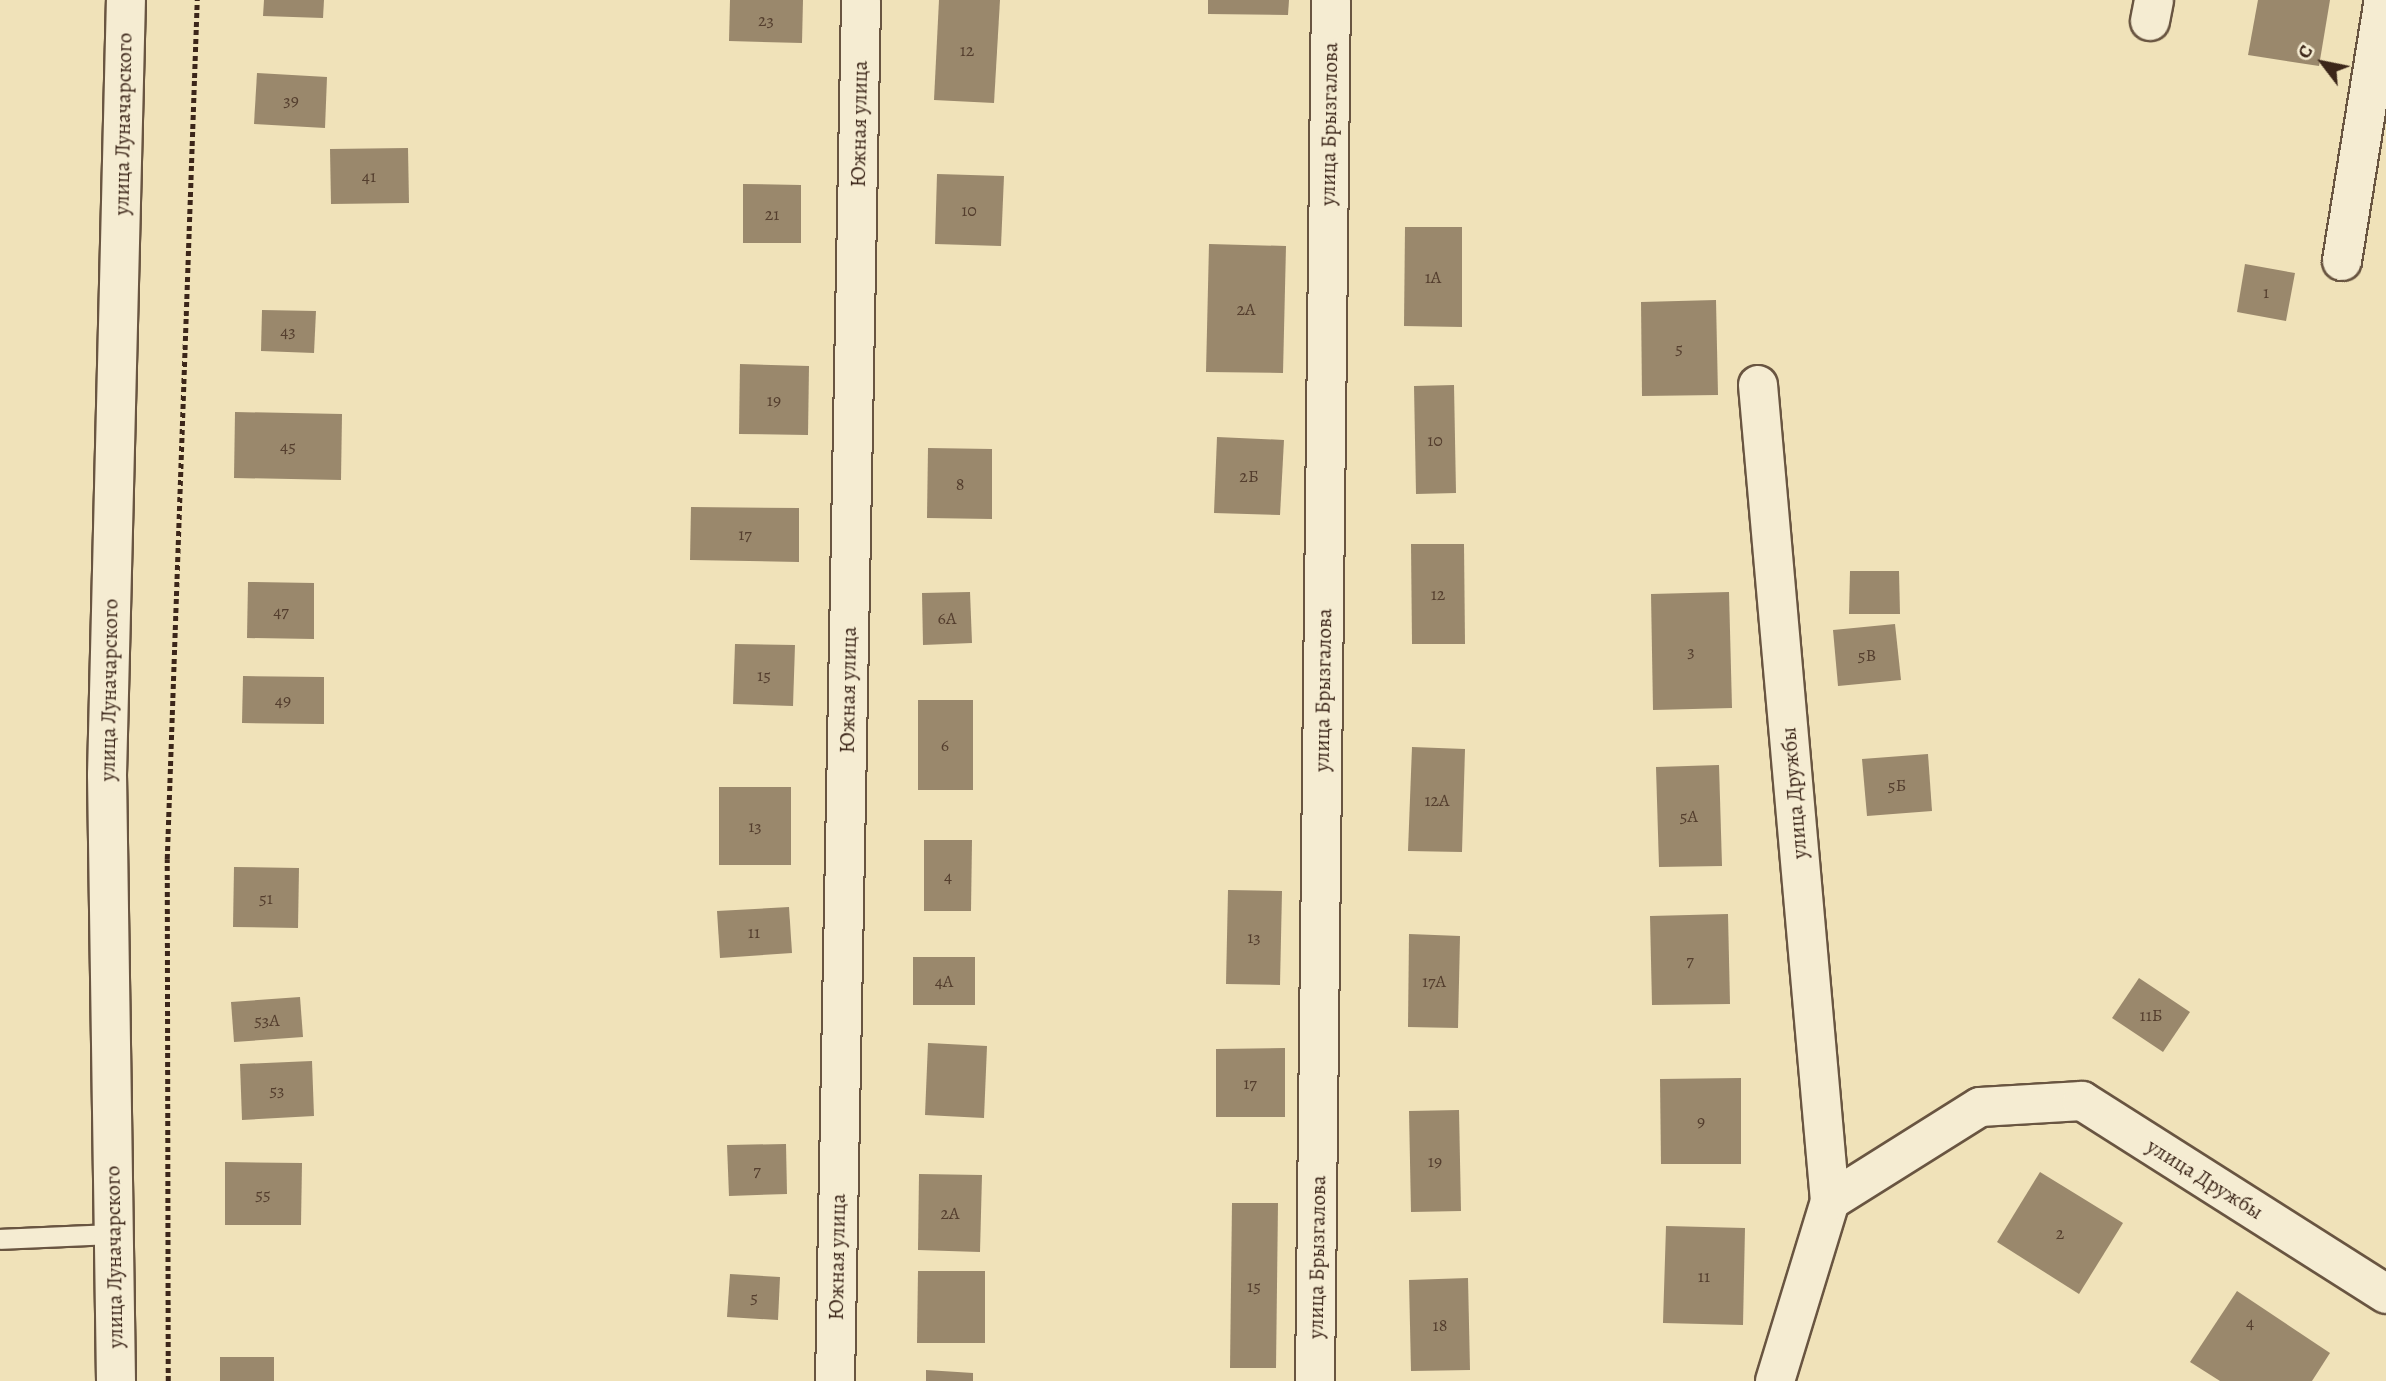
<!DOCTYPE html>
<html>
<head>
<meta charset="utf-8">
<style>
	body { margin:0 }
	#map { position:relative; width:2386px; height:1381px; overflow:hidden; background:#f0e2b9; font-family:Alegreya,serif }
	div>[style] { position:absolute }
	.building>* { inset:0; background:#9a886c }
	.path>* { height:4.5px; margin-top:-2.25px; transform-origin:0; background:repeating-linear-gradient(90deg,#3c2619 0 5px,transparent 0 8.5px) }
	.roads { filter:drop-shadow(2px 0 #695541) drop-shadow(-2px 0 #695541) drop-shadow(0 2px #695541) drop-shadow(0 -2px #695541) }
	.service>* { height:19px; margin:-9.5px; padding:0 9.5px; transform-origin:9.5px; border-radius:9.5px; background:#f5ecd2 }
	.minor>* { height:38px; margin:-19px; padding:0 19px; transform-origin:19px; border-radius:19px; background:#f5ecd2 }
	.tertiary>* { height:38px; margin:-19px; padding:0 19px; transform-origin:19px; border-radius:19px; background:#f5ecd2 }
	span { translate:-50% -50%; white-space:nowrap; text-align:center; line-height:1.15; -webkit-text-stroke:5px #f5ecd2; paint-order:stroke }
	.number-label { font-size:18px; color:#543e2e }
	.number-label span { -webkit-text-stroke-width:0 }
	.street-label { font-size:21px; color:#3c2619 }
	.north { position:absolute; left:2288px; top:28px; width:70px; height:70px; -webkit-text-stroke:5px #f5ecd2; paint-order:stroke; rotate:302deg; font-size:19px; font-weight:700; line-height:28px; text-align:center; color:#3c2619 }
	.north::after { content:''; display:block; margin:auto; width:24px; height:32px; background:#3c2619; clip-path:polygon(50% 0,100% 100%,50% 72%,0 100%) }
</style>
</head>
<body>
<div id="map">
	<div class="building">
		<div style="clip-path:polygon(264px 0,324px 0,323px 18px,263px 16px)"></div>
		<div style="clip-path:polygon(730px 0,803px 0,802px 43px,729px 41px)"></div>
		<div style="clip-path:polygon(939px 0,1000px 0,994px 103px,934px 100px)"></div>
		<div style="clip-path:polygon(1208px 0,1289px 0,1288px 15px,1208px 14px)"></div>
		<div style="clip-path:polygon(2258px 0,2330px 0,2319px 66px,2248px 55px)"></div>
		<div style="clip-path:polygon(257px 73px,327px 77px,325px 128px,254px 124px)"></div>
		<div style="clip-path:polygon(408px 148px,409px 203px,331px 204px,330px 149px)"></div>
		<div style="clip-path:polygon(937px 174px,1004px 176px,1001px 246px,935px 244px)"></div>
		<div style="clip-path:polygon(743px 184px,801px 185px,801px 243px,743px 243px)"></div>
		<div style="clip-path:polygon(1405px 227px,1462px 227px,1462px 327px,1404px 326px)"></div>
		<div style="clip-path:polygon(1209px 244px,1286px 246px,1283px 373px,1206px 372px)"></div>
		<div style="clip-path:polygon(2245px 264px,2295px 273px,2286px 321px,2237px 312px)"></div>
		<div style="clip-path:polygon(1716px 300px,1718px 395px,1642px 396px,1641px 302px)"></div>
		<div style="clip-path:polygon(262px 310px,316px 311px,314px 353px,261px 351px)"></div>
		<div style="clip-path:polygon(740px 364px,809px 366px,808px 435px,739px 434px)"></div>
		<div style="clip-path:polygon(1454px 385px,1456px 493px,1416px 494px,1414px 386px)"></div>
		<div style="clip-path:polygon(235px 412px,342px 414px,341px 480px,234px 478px)"></div>
		<div style="clip-path:polygon(1217px 437px,1284px 440px,1280px 515px,1214px 513px)"></div>
		<div style="clip-path:polygon(928px 448px,992px 449px,992px 519px,927px 518px)"></div>
		<div style="clip-path:polygon(691px 507px,799px 508px,799px 562px,690px 560px)"></div>
		<div style="clip-path:polygon(1411px 544px,1464px 544px,1465px 644px,1412px 644px)"></div>
		<div style="clip-path:polygon(1850px 571px,1899px 571px,1900px 614px,1849px 614px)"></div>
		<div style="clip-path:polygon(248px 582px,314px 583px,314px 639px,247px 638px)"></div>
		<div style="clip-path:polygon(970px 592px,972px 643px,923px 645px,922px 593px)"></div>
		<div style="clip-path:polygon(1729px 592px,1732px 708px,1653px 710px,1651px 594px)"></div>
		<div style="clip-path:polygon(1895px 624px,1901px 680px,1838px 686px,1833px 630px)"></div>
		<div style="clip-path:polygon(735px 644px,795px 645px,793px 706px,733px 704px)"></div>
		<div style="clip-path:polygon(243px 676px,324px 677px,324px 724px,242px 723px)"></div>
		<div style="clip-path:polygon(918px 700px,973px 700px,973px 790px,918px 790px)"></div>
		<div style="clip-path:polygon(1412px 747px,1465px 749px,1462px 852px,1408px 851px)"></div>
		<div style="clip-path:polygon(1928px 754px,1932px 811px,1867px 816px,1862px 759px)"></div>
		<div style="clip-path:polygon(1719px 765px,1722px 866px,1659px 867px,1656px 767px)"></div>
		<div style="clip-path:polygon(719px 787px,791px 787px,791px 865px,719px 865px)"></div>
		<div style="clip-path:polygon(924px 840px,972px 840px,971px 911px,924px 911px)"></div>
		<div style="clip-path:polygon(234px 867px,299px 868px,298px 928px,233px 927px)"></div>
		<div style="clip-path:polygon(1228px 890px,1282px 891px,1280px 985px,1226px 984px)"></div>
		<div style="clip-path:polygon(789px 907px,792px 953px,720px 958px,717px 911px)"></div>
		<div style="clip-path:polygon(1728px 914px,1730px 1004px,1652px 1005px,1650px 916px)"></div>
		<div style="clip-path:polygon(1409px 934px,1460px 936px,1458px 1028px,1408px 1027px)"></div>
		<div style="clip-path:polygon(913px 957px,975px 957px,975px 1005px,913px 1005px)"></div>
		<div style="clip-path:polygon(2139px 978px,2190px 1012px,2163px 1052px,2112px 1018px)"></div>
		<div style="clip-path:polygon(300px 997px,303px 1037px,234px 1042px,231px 1002px)"></div>
		<div style="clip-path:polygon(928px 1043px,987px 1046px,984px 1118px,925px 1115px)"></div>
		<div style="clip-path:polygon(1285px 1048px,1285px 1117px,1216px 1117px,1216px 1049px)"></div>
		<div style="clip-path:polygon(312px 1061px,314px 1116px,242px 1120px,240px 1064px)"></div>
		<div style="clip-path:polygon(1741px 1078px,1741px 1164px,1661px 1164px,1660px 1079px)"></div>
		<div style="clip-path:polygon(1459px 1110px,1461px 1211px,1411px 1212px,1409px 1111px)"></div>
		<div style="clip-path:polygon(786px 1144px,787px 1194px,729px 1196px,727px 1145px)"></div>
		<div style="clip-path:polygon(225px 1162px,302px 1163px,301px 1225px,225px 1225px)"></div>
		<div style="clip-path:polygon(2040px 1172px,2123px 1223px,2079px 1294px,1997px 1242px)"></div>
		<div style="clip-path:polygon(919px 1174px,982px 1175px,980px 1252px,918px 1250px)"></div>
		<div style="clip-path:polygon(1232px 1203px,1278px 1203px,1276px 1368px,1230px 1368px)"></div>
		<div style="clip-path:polygon(1666px 1226px,1745px 1228px,1743px 1325px,1663px 1323px)"></div>
		<div style="clip-path:polygon(918px 1271px,985px 1271px,985px 1343px,917px 1343px)"></div>
		<div style="clip-path:polygon(730px 1274px,780px 1277px,778px 1320px,727px 1317px)"></div>
		<div style="clip-path:polygon(1468px 1278px,1470px 1370px,1411px 1371px,1409px 1280px)"></div>
		<div style="clip-path:polygon(2237px 1291px,2330px 1353px,2312px 1381px,2220px 1381px,2190px 1362px)"></div>
		<div style="clip-path:polygon(220px 1357px,274px 1357px,274px 1381px,220px 1381px)"></div>
		<div style="clip-path:polygon(926px 1370px,973px 1373px,973px 1381px,926px 1381px)"></div>
	</div>
	<div class="path">
		<div style="left:168px;top:1381px;width:522px;rotate:-90.11deg"></div>
		<div style="left:167px;top:859px;width:860px;rotate:-88deg"></div>
	</div>
	<div class="roads">
		<div class="service">
			<div style="left:0;top:1239px;width:114px;rotate:-2.5deg"></div>
		</div>
		<div class="minor">
			<div style="left:2150px;top:21px;width:21px;rotate:-79deg"></div>
			<div style="left:2342px;top:261px;width:264px;rotate:-80.9deg"></div>
			<div style="left:1758px;top:385px;width:819px;rotate:84.96deg"></div>
			<div style="left:835px;top:1381px;width:1381px;rotate:-88.92deg"></div>
			<div style="left:1315px;top:1381px;width:1381px;rotate:-89.34deg"></div>
			<div style="left:1775px;top:1381px;width:188px;rotate:-73deg"></div>
			<div style="left:1830px;top:1201px;width:177px;rotate:-32.1deg"></div>
			<div style="left:1980px;top:1107px;width:102px;rotate:-3.4deg"></div>
			<div style="left:2082px;top:1101px;width:360px;rotate:32.4deg"></div>
		</div>
		<div class="tertiary">
			<div style="left:116px;top:1381px;width:606px;rotate:-90.85deg"></div>
			<div style="left:107px;top:775px;width:775px;rotate:-88.6deg"></div>
		</div>
	</div>
	<div class="number-label">
		<span style="left:766px;top:20px">23</span>
		<span style="left:967px;top:50px">12</span>
		<span style="left:291px;top:100px">39</span>
		<span style="left:369px;top:176px">41</span>
		<span style="left:969px;top:210px">10</span>
		<span style="left:772px;top:214px">21</span>
		<span style="left:1433px;top:277px">1А</span>
		<span style="left:2266px;top:292px">1</span>
		<span style="left:1246px;top:309px">2А</span>
		<span style="left:288px;top:331px">43</span>
		<span style="left:1679px;top:348px">5</span>
		<span style="left:774px;top:400px">19</span>
		<span style="left:1435px;top:440px">10</span>
		<span style="left:288px;top:446px">45</span>
		<span style="left:1249px;top:476px">2Б</span>
		<span style="left:960px;top:484px">8</span>
		<span style="left:745px;top:534px">17</span>
		<span style="left:1438px;top:594px">12</span>
		<span style="left:281px;top:611px">47</span>
		<span style="left:947px;top:618px">6А</span>
		<span style="left:1691px;top:651px">3</span>
		<span style="left:1867px;top:655px">5В</span>
		<span style="left:764px;top:675px">15</span>
		<span style="left:283px;top:700px">49</span>
		<span style="left:945px;top:745px">6</span>
		<span style="left:1897px;top:785px">5Б</span>
		<span style="left:1437px;top:800px">12А</span>
		<span style="left:1689px;top:816px">5А</span>
		<span style="left:755px;top:826px">13</span>
		<span style="left:948px;top:876px">4</span>
		<span style="left:266px;top:898px">51</span>
		<span style="left:754px;top:932px">11</span>
		<span style="left:1254px;top:937px">13</span>
		<span style="left:1690px;top:960px">7</span>
		<span style="left:944px;top:981px">4А</span>
		<span style="left:1434px;top:981px">17А</span>
		<span style="left:2151px;top:1015px">11Б</span>
		<span style="left:267px;top:1020px">53А</span>
		<span style="left:1250px;top:1083px">17</span>
		<span style="left:277px;top:1090px">53</span>
		<span style="left:1701px;top:1121px">9</span>
		<span style="left:1435px;top:1161px">19</span>
		<span style="left:757px;top:1170px">7</span>
		<span style="left:263px;top:1194px">55</span>
		<span style="left:950px;top:1213px">2А</span>
		<span style="left:2060px;top:1233px">2</span>
		<span style="left:1704px;top:1276px">11</span>
		<span style="left:1254px;top:1286px">15</span>
		<span style="left:754px;top:1297px">5</span>
		<span style="left:2250px;top:1322px">4</span>
		<span style="left:1440px;top:1325px">18</span>
	</div>
	<div class="street-label">
		<span style="left:123px;top:124px;rotate:-89deg">улица Луначарского</span>
		<span style="left:859px;top:124px;rotate:-89deg">Южная улица</span>
		<span style="left:1329px;top:124px;rotate:-89deg">улица Брызгалова</span>
		<span style="left:109px;top:690px;rotate:-89deg">улица Луначарского</span>
		<span style="left:848px;top:690px;rotate:-89deg">Южная улица</span>
		<span style="left:1323px;top:690px;rotate:-89deg">улица Брызгалова</span>
		<span style="left:1794px;top:793px;rotate:-95deg">улица Дружбы</span>
		<span style="left:2205px;top:1179px;rotate:32deg">улица Дружбы</span>
		<span style="left:114px;top:1257px;rotate:-91deg">улица Луначарского</span>
		<span style="left:837px;top:1257px;rotate:-89deg">Южная улица</span>
		<span style="left:1317px;top:1257px;rotate:-89deg">улица Брызгалова</span>
	</div>
	<div class="north">С</div>
</div>
</body>
</html>
